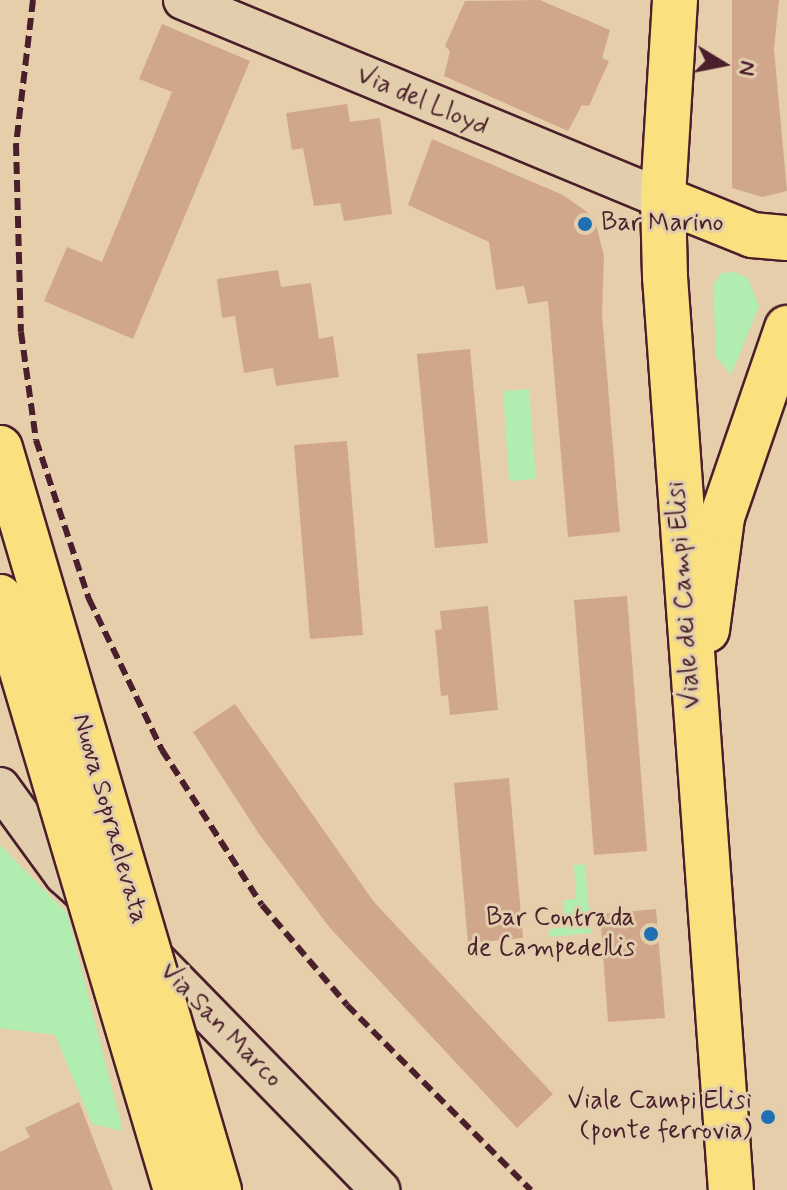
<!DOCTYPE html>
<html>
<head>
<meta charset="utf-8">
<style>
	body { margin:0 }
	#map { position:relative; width:787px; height:1190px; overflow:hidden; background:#e6ceab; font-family:Mynerve,sans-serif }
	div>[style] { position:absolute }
	.green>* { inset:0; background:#b1ecb0 }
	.building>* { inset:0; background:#d0a78a }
	.roads { filter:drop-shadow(2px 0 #4a1f2b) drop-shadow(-2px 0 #4a1f2b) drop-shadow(0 2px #4a1f2b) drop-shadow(0 -2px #4a1f2b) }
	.minor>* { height:38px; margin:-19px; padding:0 19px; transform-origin:19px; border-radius:19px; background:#e2ceac }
	.major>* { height:44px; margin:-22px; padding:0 22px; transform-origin:22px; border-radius:22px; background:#fbe080 }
	.rail>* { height:6px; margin-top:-3px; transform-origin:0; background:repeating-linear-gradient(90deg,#4a1f2b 0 12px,transparent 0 18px) }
	.bridges { filter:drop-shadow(2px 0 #4a1f2b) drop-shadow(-2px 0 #4a1f2b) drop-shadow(0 2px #4a1f2b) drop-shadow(0 -2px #4a1f2b) }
	.highway-bridge>* { height:44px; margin:-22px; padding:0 22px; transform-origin:22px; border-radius:22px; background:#fbe080 }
	.dots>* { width:22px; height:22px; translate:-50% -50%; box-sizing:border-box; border:4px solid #e2ceac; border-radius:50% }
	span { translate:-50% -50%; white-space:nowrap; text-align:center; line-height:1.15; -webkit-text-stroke:6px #e2ceac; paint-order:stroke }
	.street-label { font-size:26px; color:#4a1f2b }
	.poi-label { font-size:26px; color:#4a1f2b }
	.left { translate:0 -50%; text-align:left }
	.right { translate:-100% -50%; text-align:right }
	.north { position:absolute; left:683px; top:24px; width:80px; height:80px; -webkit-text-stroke:6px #e2ceac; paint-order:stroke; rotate:100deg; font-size:22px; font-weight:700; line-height:32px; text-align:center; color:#4a1f2b }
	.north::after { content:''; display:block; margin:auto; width:28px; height:36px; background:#4a1f2b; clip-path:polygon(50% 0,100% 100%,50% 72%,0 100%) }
</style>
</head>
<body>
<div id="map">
	<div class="green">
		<div style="clip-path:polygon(735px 272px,748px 278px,759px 306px,731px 375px,716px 357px,713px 285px,721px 273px)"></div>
		<div style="clip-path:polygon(529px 389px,536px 479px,509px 481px,503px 391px)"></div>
		<div style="clip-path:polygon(0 845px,67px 913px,123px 1131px,92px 1124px,55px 1035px,0 1028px)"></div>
		<div style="clip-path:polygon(585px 864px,591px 933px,550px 937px,550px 929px,564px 927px,563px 900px,576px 899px,574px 865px)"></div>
	</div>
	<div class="building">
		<div style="clip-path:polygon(540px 0,610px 30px,602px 58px,609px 61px,589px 106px,582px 105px,568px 131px,444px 76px,450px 51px,445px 46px,465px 1px)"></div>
		<div style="clip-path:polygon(732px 0,779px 0,774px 49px,787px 191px,762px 197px,732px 188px)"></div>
		<div style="clip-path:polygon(162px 24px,250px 61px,133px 339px,44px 301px,67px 247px,102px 262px,172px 92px,139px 79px)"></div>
		<div style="clip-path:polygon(347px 104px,350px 122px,380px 118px,392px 214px,344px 221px,340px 203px,314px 206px,303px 148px,292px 150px,286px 113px)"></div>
		<div style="clip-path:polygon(432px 139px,563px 195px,594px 217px,604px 256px,602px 314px,620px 532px,568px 537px,548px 301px,528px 304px,524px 286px,496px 290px,489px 242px,408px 205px)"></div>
		<div style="clip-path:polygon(278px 270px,281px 287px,311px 283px,319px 339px,333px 336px,339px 377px,276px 386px,273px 368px,244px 373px,235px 316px,222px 318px,217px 279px)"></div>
		<div style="clip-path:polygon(470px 349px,488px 543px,435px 548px,417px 354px)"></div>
		<div style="clip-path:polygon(347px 441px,363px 635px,310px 639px,294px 445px)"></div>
		<div style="clip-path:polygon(627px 596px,647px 851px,594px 855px,574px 600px)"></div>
		<div style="clip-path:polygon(488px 606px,498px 710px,450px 715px,448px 695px,441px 696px,435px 630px,442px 629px,440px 611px)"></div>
		<div style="clip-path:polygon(235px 704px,374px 902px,553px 1094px,517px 1128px,330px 928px,259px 834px,193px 732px)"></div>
		<div style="clip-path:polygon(509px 778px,523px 938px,468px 943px,454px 783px)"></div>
		<div style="clip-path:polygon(656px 909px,665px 1018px,608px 1022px,600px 914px)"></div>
		<div style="clip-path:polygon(79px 1102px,113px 1190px,0 1190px,0 1152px,30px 1137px,25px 1128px)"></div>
	</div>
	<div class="roads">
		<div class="minor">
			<div style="left:183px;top:0;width:520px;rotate:22.52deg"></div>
			<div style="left:0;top:787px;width:109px;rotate:54deg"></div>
			<div style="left:64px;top:875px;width:40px;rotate:42deg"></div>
			<div style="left:145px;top:949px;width:337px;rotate:45.7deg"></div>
		</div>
		<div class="major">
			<div style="left:675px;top:0;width:199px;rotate:93.5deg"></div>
			<div style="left:663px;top:199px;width:78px;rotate:88.5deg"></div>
			<div style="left:665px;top:277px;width:915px;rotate:85.87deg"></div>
			<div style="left:663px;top:199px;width:96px;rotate:22deg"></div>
			<div style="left:752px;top:235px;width:35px;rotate:5deg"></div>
			<div style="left:707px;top:630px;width:114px;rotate:-82.4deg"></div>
			<div style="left:722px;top:517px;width:200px;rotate:-71deg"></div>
		</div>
	</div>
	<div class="rail">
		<div style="left:33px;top:0;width:145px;rotate:96.7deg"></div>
		<div style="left:16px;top:144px;width:188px;rotate:88.5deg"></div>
		<div style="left:21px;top:332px;width:109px;rotate:82.1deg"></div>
		<div style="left:36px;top:440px;width:168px;rotate:71.6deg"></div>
		<div style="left:89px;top:599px;width:168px;rotate:64.2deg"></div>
		<div style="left:162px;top:750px;width:184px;rotate:57.2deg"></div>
		<div style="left:262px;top:905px;width:131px;rotate:49.6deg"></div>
		<div style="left:347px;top:1005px;width:261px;rotate:45.2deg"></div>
	</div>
	<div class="bridges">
		<div class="highway-bridge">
			<div style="left:0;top:448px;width:774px;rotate:73.56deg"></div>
			<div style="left:0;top:597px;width:619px;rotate:73.47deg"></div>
		</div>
	</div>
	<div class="dots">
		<div style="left:585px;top:224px;background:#1f6fb2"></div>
		<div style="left:651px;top:934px;background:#1f6fb2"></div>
		<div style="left:768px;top:1117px;background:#1f6fb2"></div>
	</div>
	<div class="street-label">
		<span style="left:422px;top:102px;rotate:23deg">Via del Lloyd</span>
		<span style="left:685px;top:595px;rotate:-94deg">Viale dei Campi Elisi</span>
		<span style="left:109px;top:819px;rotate:74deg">Nuova Sopraelevata</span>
		<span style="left:220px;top:1026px;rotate:46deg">Via San Marco</span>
	</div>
	<div class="poi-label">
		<span class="left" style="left:601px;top:224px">Bar Marino</span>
		<span class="right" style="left:635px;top:934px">Bar Contrada<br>de Campedellis</span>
		<span class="right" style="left:752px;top:1117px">Viale Campi Elisi<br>(ponte ferrovia)</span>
	</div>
	<div class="north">N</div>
</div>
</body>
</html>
